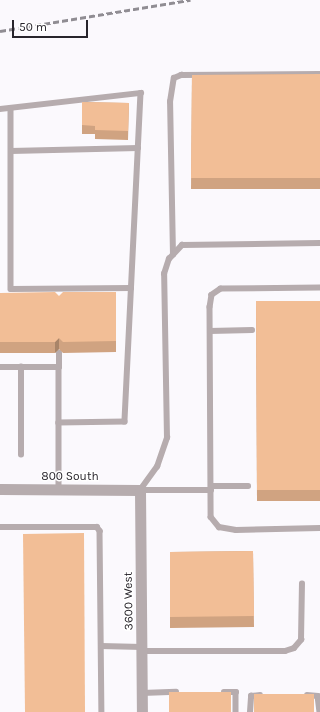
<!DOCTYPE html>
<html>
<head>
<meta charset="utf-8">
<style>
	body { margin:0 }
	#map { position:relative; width:320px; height:712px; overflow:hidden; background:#fbf9fd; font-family:Karla,sans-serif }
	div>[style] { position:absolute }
	.service>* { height:5.5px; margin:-2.75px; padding:0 2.75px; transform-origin:2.75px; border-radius:2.75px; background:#b6acae }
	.minor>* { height:11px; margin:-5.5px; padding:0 5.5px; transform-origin:5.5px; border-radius:5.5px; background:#b6acae }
	.rail>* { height:3px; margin-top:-1.5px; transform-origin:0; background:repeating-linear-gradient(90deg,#908d93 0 6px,transparent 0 9px) }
	.wall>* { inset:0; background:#d0a381 }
	.shaded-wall>* { inset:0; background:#a98569 }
	.building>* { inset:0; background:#f2be96 }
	span { translate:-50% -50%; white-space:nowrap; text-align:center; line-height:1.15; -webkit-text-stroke:3px #fff; paint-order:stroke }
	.street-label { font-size:12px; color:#28252c }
	.scale { position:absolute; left:12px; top:20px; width:76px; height:18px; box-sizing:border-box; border:2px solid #28252c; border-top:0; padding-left:5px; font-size:12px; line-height:14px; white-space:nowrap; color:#28252c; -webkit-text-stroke:3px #fff; paint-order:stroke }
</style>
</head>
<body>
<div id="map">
	<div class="service">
		<div style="left:11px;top:108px;width:181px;rotate:90deg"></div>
		<div style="left:11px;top:289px;width:120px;rotate:-0.5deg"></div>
		<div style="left:0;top:109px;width:142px;rotate:-6.5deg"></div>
		<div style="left:141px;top:93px;width:329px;rotate:92.8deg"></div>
		<div style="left:125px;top:422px;width:66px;rotate:179.1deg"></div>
		<div style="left:59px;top:423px;width:67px;rotate:90deg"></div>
		<div style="left:11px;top:151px;width:127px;rotate:-1.4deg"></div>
		<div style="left:173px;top:255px;width:153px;rotate:-91.1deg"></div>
		<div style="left:170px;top:102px;width:24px;rotate:-81deg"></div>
		<div style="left:174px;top:78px;width:8px;rotate:-23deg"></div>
		<div style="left:181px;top:75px;width:139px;rotate:-0.4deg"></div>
		<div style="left:320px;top:288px;width:99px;rotate:179.4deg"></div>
		<div style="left:221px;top:289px;width:11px;rotate:146deg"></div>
		<div style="left:212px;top:295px;width:12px;rotate:99deg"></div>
		<div style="left:210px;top:307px;width:210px;rotate:89.7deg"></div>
		<div style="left:211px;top:517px;width:13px;rotate:51deg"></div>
		<div style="left:219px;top:527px;width:17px;rotate:10deg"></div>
		<div style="left:236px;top:530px;width:84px;rotate:-1.4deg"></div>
		<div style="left:210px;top:331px;width:42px;rotate:-1.4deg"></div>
		<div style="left:0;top:367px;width:59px"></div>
		<div style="left:59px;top:367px;width:56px;rotate:90deg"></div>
		<div style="left:59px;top:367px;width:14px;rotate:-90deg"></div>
		<div style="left:21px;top:455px;width:88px;rotate:-90deg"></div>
		<div style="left:211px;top:486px;width:37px"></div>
		<div style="left:140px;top:490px;width:29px;rotate:-54deg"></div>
		<div style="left:157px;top:467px;width:31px;rotate:-71deg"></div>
		<div style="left:167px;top:438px;width:164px;rotate:-91deg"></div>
		<div style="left:164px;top:274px;width:16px;rotate:-72deg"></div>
		<div style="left:169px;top:259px;width:19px;rotate:-47deg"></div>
		<div style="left:182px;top:245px;width:138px;rotate:-0.8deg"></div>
		<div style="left:140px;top:490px;width:71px"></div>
		<div style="left:0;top:527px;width:97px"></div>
		<div style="left:97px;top:527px;width:5px;rotate:53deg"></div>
		<div style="left:100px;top:531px;width:181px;rotate:89.4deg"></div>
		<div style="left:101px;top:646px;width:41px;rotate:1.4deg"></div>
		<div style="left:142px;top:651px;width:143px"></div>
		<div style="left:285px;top:651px;width:9px;rotate:-18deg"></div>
		<div style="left:294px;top:648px;width:11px;rotate:-49deg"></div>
		<div style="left:301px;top:640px;width:56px;rotate:-89deg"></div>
		<div style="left:224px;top:692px;width:12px"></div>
		<div style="left:236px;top:692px;width:20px;rotate:90deg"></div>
		<div style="left:142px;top:693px;width:34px;rotate:-2deg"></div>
		<div style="left:307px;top:695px;width:11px;rotate:5deg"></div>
		<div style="left:318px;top:696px;width:16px;rotate:83deg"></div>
		<div style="left:250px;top:712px;width:16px;rotate:-86deg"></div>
		<div style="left:251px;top:696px;width:9px;rotate:-6deg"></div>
	</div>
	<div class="minor">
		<div style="left:0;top:489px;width:140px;rotate:0.4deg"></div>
		<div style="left:140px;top:490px;width:222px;rotate:89.5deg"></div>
	</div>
	<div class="rail">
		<div style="left:0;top:31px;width:193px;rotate:-9.3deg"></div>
	</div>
	<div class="wall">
		<div style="clip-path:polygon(320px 74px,320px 189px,191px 189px,192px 75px)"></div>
		<div style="clip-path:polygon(82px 102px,129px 103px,128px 140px,95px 139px,95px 134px,82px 134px)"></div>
		<div style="clip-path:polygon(116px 292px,116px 352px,63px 353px,59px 349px,55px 353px,0 353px,0 293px,59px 296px)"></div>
		<div style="clip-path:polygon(256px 301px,320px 301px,320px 501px,257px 501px)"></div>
		<div style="clip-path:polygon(253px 551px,254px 627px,170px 628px,170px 552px)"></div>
	</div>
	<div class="shaded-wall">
		<div style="clip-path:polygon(59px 338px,59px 349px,55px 353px,55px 342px)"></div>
	</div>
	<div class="building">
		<div style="clip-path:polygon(320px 74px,320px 178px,191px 178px,192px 75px)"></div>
		<div style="clip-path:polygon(82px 102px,129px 103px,128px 131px,95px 130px,95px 126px,82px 125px)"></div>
		<div style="clip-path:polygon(55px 292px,59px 296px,63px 292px,116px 292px,116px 341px,63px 342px,59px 338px,55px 342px,0 342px,0 293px)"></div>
		<div style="clip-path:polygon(256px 301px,320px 301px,320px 490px,257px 490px)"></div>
		<div style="clip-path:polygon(84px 533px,85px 712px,25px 712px,23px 534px)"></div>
		<div style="clip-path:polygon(253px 551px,254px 616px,170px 617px,170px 552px)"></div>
		<div style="clip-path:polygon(169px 692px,231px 692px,231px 712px,169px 712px)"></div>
		<div style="clip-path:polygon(254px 694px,314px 694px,314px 712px,254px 712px)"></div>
	</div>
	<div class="street-label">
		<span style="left:70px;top:477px">800 South</span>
		<span style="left:129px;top:601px;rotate:-91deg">3600 West</span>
	</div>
	<div class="scale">50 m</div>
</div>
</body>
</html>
